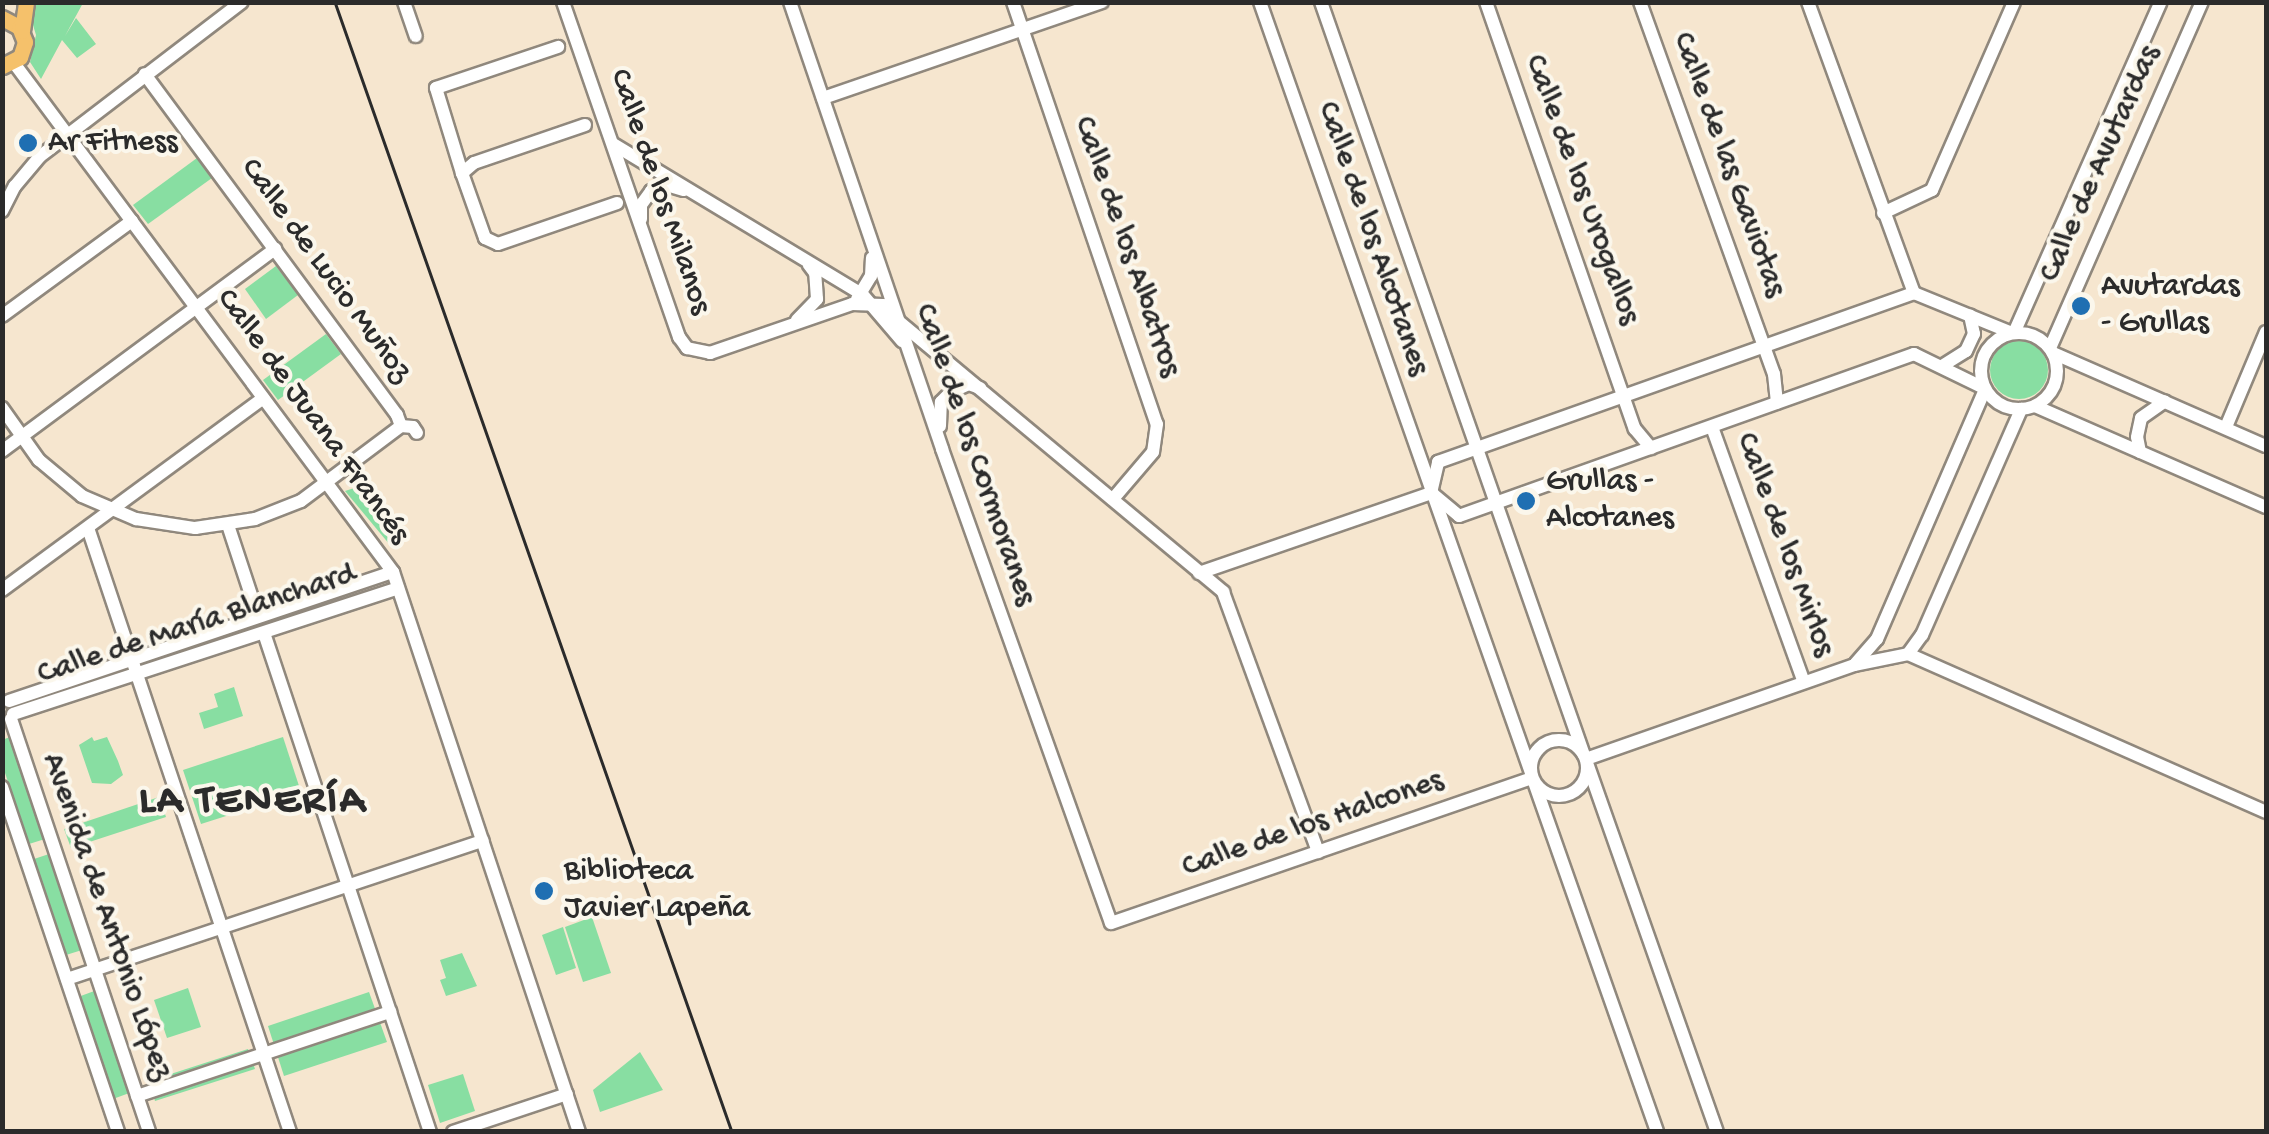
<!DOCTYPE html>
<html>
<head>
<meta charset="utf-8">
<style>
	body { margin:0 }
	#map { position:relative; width:2269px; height:1134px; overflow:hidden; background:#f6e6cf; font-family:"Gochi Hand",sans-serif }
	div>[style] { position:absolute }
	.green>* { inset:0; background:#88dea2 }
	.round { border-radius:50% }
	.roads { filter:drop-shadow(2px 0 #90887d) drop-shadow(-2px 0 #90887d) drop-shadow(0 2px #90887d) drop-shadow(0 -2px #90887d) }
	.minor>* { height:12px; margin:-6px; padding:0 6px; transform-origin:6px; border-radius:6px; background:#fff }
	.minor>.ring { margin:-6px; padding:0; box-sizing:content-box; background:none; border:12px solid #fff; border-radius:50% }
	.major>* { height:15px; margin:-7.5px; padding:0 7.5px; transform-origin:7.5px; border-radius:7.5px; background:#f5c16b }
	.rail>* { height:2.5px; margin:-1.25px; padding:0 1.25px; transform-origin:1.25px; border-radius:1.25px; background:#2b2b2b }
	.dots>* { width:28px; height:28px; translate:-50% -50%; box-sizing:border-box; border:5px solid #fbf7ec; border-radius:50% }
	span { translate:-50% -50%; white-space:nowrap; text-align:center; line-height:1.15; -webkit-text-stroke:8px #fbf7ec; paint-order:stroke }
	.poi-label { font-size:32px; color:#2b2b2b }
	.left { translate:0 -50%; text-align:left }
	.street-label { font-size:32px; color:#2b2b2b }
	.district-label { font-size:42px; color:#2b2b2b; font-weight:700; letter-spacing:2.5px }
	.frame { position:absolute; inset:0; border:5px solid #2b2b2b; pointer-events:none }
</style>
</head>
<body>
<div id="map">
	<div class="green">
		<div style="clip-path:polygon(37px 3px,83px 3px,65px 36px,76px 18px,96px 44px,77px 58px,62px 40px,41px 79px,30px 62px,36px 35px,30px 15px)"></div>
		<div style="clip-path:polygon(197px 158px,212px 178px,148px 224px,133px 205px)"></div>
		<div style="clip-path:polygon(276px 266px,298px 295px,266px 319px,245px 289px)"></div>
		<div style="clip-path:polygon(326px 334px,341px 354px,278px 400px,263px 380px)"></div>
		<div class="round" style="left:1990px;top:341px;width:58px;height:58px"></div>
		<div style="clip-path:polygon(370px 483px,390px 545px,345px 491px)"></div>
		<div style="clip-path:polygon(234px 687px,243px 716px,204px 729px,199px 713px,218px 707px,214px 694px)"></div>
		<div style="clip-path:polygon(10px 737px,45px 839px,29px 844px,3px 767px,2px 740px)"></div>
		<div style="clip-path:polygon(92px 737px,94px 741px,107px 737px,118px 761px,123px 775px,111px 784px,92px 783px,79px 745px)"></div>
		<div style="clip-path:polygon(283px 737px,301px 792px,201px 824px,183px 770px)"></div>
		<div style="clip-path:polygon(159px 797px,166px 817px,71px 848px,64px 829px)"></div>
		<div style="clip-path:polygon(49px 854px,82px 950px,66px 955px,34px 859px)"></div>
		<div style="clip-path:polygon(592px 917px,611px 973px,583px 982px,565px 927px)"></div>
		<div style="clip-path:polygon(563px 927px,576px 968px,556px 975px,542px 935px)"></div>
		<div style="clip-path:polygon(462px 953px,477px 986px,446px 996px,440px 980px,446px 978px,440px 960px)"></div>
		<div style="clip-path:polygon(188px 988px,201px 1027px,167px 1038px,154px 1000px)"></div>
		<div style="clip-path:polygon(97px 990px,132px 1092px,113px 1099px,78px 997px)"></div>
		<div style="clip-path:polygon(369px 992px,387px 1042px,284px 1076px,268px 1026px)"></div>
		<div style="clip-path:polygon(248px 1049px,255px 1069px,155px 1101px,149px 1081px)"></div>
		<div style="clip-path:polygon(640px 1052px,663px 1090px,600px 1112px,593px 1090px)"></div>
		<div style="clip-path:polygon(463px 1074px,475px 1111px,440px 1123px,428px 1085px)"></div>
	</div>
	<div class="roads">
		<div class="minor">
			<div style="left:404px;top:2px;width:36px;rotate:71deg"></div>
			<div style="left:563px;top:2px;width:355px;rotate:70.9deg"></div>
			<div style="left:679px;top:337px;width:14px;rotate:54deg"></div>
			<div style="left:687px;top:348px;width:24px;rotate:12deg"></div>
			<div style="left:710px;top:353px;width:150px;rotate:-19deg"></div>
			<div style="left:852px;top:304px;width:31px;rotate:2deg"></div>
			<div style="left:883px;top:305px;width:9px;rotate:32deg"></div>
			<div style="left:891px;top:310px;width:12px;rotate:59deg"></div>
			<div style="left:897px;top:320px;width:425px;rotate:39.8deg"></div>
			<div style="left:1223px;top:592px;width:277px;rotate:69.9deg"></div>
			<div style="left:790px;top:2px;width:472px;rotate:71.2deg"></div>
			<div style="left:942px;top:449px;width:503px;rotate:70.38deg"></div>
			<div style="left:1111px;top:923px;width:445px;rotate:-19deg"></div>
			<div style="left:1013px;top:2px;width:446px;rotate:71.2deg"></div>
			<div style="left:1157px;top:424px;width:28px;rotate:98deg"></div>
			<div style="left:1153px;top:452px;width:62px;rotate:130.4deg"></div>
			<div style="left:1260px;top:2px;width:817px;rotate:70.63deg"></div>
			<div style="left:1321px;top:2px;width:798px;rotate:70.75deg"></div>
			<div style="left:1486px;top:2px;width:452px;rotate:70.8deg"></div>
			<div style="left:1635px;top:429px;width:25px;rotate:50deg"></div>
			<div style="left:1640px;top:2px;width:395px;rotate:70.2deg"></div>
			<div style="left:1774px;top:374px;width:29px;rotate:84deg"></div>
			<div style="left:1808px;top:2px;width:310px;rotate:70deg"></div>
			<div style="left:14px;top:63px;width:635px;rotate:53.33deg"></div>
			<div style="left:393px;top:572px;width:590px;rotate:71.63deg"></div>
			<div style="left:823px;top:98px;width:295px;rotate:-19deg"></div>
			<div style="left:585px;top:125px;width:117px;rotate:161.1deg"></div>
			<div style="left:474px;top:163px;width:16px;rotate:140deg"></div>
			<div style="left:462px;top:173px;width:69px;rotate:70.5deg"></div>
			<div style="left:485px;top:238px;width:14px;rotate:25deg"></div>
			<div style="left:498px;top:244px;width:126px;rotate:-19deg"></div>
			<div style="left:613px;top:144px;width:291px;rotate:31.1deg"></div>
			<div style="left:862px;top:294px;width:62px;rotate:49.6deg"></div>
			<div style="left:462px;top:173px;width:89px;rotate:-107deg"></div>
			<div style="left:436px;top:88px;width:129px;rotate:-18.6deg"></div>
			<div style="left:2px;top:211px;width:28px;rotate:-63deg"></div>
			<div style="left:15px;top:186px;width:38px;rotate:-50deg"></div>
			<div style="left:39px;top:157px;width:255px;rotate:-37.4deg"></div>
			<div style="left:1883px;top:213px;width:54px;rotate:-25.1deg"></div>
			<div style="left:1932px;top:190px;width:205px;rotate:-66.4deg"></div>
			<div style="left:641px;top:219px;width:14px;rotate:-90deg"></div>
			<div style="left:641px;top:205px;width:17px;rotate:-54deg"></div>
			<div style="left:651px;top:191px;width:20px;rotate:-15deg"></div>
			<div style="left:670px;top:186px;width:14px;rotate:17deg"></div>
			<div style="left:857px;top:299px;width:27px;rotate:-59deg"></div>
			<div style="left:871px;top:276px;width:18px;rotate:-87deg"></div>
			<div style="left:2px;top:316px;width:161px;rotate:-36.2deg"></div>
			<div style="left:797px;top:320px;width:29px;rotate:-46deg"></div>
			<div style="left:817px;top:299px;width:26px;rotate:-94deg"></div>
			<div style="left:815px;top:273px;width:10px;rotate:-127deg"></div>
			<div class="ring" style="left:1981px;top:333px;width:64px;height:64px"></div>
			<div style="left:2014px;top:333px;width:362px;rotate:-66.1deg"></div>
			<div style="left:2050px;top:348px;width:378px;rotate:-66.3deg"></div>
			<div style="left:2053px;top:353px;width:232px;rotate:23.6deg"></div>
			<div style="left:1942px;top:366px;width:28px;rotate:-32deg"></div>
			<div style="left:1966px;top:351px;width:19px;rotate:-65deg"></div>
			<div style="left:1974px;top:334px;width:19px;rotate:-102deg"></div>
			<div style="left:2035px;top:406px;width:252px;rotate:23.6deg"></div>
			<div style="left:2px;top:408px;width:64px;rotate:54.6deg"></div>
			<div style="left:39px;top:460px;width:56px;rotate:39.9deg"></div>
			<div style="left:82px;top:496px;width:59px;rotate:23.1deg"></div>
			<div style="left:136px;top:519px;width:60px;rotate:8.7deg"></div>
			<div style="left:195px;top:528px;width:61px;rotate:-8.5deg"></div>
			<div style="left:255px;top:519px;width:49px;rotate:-21.4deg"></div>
			<div style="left:301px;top:501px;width:125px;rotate:-36.9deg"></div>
			<div style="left:401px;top:426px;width:12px;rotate:-110deg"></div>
			<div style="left:397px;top:415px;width:424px;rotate:-126.5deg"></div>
			<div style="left:401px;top:426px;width:12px;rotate:5deg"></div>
			<div style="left:413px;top:427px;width:7px;rotate:56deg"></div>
			<div style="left:940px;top:426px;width:24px;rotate:-88deg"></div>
			<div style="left:941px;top:402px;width:14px;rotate:-45deg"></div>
			<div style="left:951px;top:392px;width:20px;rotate:-24deg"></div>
			<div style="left:969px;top:384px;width:12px;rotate:20deg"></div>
			<div style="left:1712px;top:427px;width:271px;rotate:70.2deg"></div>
			<div style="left:2226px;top:427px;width:103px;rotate:-67.2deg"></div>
			<div style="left:2px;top:451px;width:340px;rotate:-36.5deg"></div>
			<div style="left:2140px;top:452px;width:15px;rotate:-101deg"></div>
			<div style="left:2137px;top:437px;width:19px;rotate:-78deg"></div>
			<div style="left:2141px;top:418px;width:29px;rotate:-35deg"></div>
			<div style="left:1431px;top:493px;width:32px;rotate:-77deg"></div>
			<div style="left:1438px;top:462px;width:505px;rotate:-19.55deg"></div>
			<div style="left:1914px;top:293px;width:106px;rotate:22.2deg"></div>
			<div style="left:1433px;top:494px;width:34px;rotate:40deg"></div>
			<div style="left:1459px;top:516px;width:483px;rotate:-19.6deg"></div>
			<div style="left:1914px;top:354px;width:78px;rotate:25.9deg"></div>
			<div style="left:228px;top:525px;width:96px;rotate:71.8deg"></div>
			<div style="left:88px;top:528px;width:637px;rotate:71.51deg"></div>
			<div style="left:1199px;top:573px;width:245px;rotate:-19deg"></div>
			<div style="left:2px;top:590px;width:324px;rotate:-36.3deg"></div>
			<div style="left:264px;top:633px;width:526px;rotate:71.6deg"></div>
			<div style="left:1908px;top:654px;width:391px;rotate:23.8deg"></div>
			<div style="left:1856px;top:663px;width:32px;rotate:-49deg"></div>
			<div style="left:1877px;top:639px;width:271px;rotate:-66.6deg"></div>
			<div style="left:9px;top:701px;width:405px;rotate:-18.6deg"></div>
			<div style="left:13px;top:714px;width:405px;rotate:-18.1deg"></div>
			<div style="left:11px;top:719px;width:435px;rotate:71.5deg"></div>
			<div class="ring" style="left:1531px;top:740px;width:44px;height:44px"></div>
			<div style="left:1586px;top:759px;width:284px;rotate:-19.3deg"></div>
			<div style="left:1854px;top:665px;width:55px;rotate:-11.5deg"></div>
			<div style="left:1908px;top:654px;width:24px;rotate:-54deg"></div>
			<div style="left:1922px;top:635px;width:247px;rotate:-66.3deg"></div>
			<div style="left:1587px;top:763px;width:391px;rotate:70.6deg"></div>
			<div style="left:1534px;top:782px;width:371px;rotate:70.6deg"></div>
			<div style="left:2px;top:787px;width:364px;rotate:71.4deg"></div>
			<div style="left:67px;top:979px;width:438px;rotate:-18.4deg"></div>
			<div style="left:137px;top:1096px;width:267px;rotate:-18.4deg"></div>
			<div style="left:453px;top:1132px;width:120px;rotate:-18.4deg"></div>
		</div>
		<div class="major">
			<div style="left:2px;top:18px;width:19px;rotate:28deg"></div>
			<div style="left:19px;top:27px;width:16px;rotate:68deg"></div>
			<div style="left:25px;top:42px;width:16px;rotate:108deg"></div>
			<div style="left:20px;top:57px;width:20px;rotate:153deg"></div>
			<div style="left:22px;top:31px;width:29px;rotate:-82deg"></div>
		</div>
	</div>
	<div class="rail">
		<div style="left:335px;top:2px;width:1198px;rotate:70.64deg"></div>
	</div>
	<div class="dots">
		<div style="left:28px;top:143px;background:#1f6fb2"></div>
		<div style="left:2081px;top:306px;background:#1f6fb2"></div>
		<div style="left:1526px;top:501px;background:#1f6fb2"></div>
		<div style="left:544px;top:891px;background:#1f6fb2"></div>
	</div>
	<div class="poi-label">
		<span class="left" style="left:48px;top:143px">Ar Fitness</span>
		<span class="left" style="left:2101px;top:306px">Avutardas<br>- Grullas</span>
		<span class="left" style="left:1546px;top:501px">Grullas -<br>Alcotanes</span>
		<span class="left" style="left:564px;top:891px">Biblioteca<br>Javier Lapeña</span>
	</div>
	<div class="street-label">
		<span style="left:2101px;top:164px;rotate:-66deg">Calle de Avutardas</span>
		<span style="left:1728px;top:165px;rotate:70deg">Calle de las Gaviotas</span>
		<span style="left:1581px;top:190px;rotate:70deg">Calle de los Urogallos</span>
		<span style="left:659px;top:192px;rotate:71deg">Calle de los Milanos</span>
		<span style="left:1372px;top:239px;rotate:71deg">Calle de los Alcotanes</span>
		<span style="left:1126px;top:247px;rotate:71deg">Calle de los Albatros</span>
		<span style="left:325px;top:271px;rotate:54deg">Calle de Lucio Muñoz</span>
		<span style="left:312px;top:417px;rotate:54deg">Calle de Juana Francés</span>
		<span style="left:974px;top:455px;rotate:71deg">Calle de los Cormoranes</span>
		<span style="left:1784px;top:545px;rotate:70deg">Calle de los Mirlos</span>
		<span style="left:197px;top:625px;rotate:-18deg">Calle de María Blanchard</span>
		<span style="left:1313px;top:825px;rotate:-19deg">Calle de los Halcones</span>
		<span style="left:106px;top:917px;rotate:71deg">Avenida de Antonio López</span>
	</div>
	<div class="district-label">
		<span style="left:253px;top:803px">LA TENERÍA</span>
	</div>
	<div class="frame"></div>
</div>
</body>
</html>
